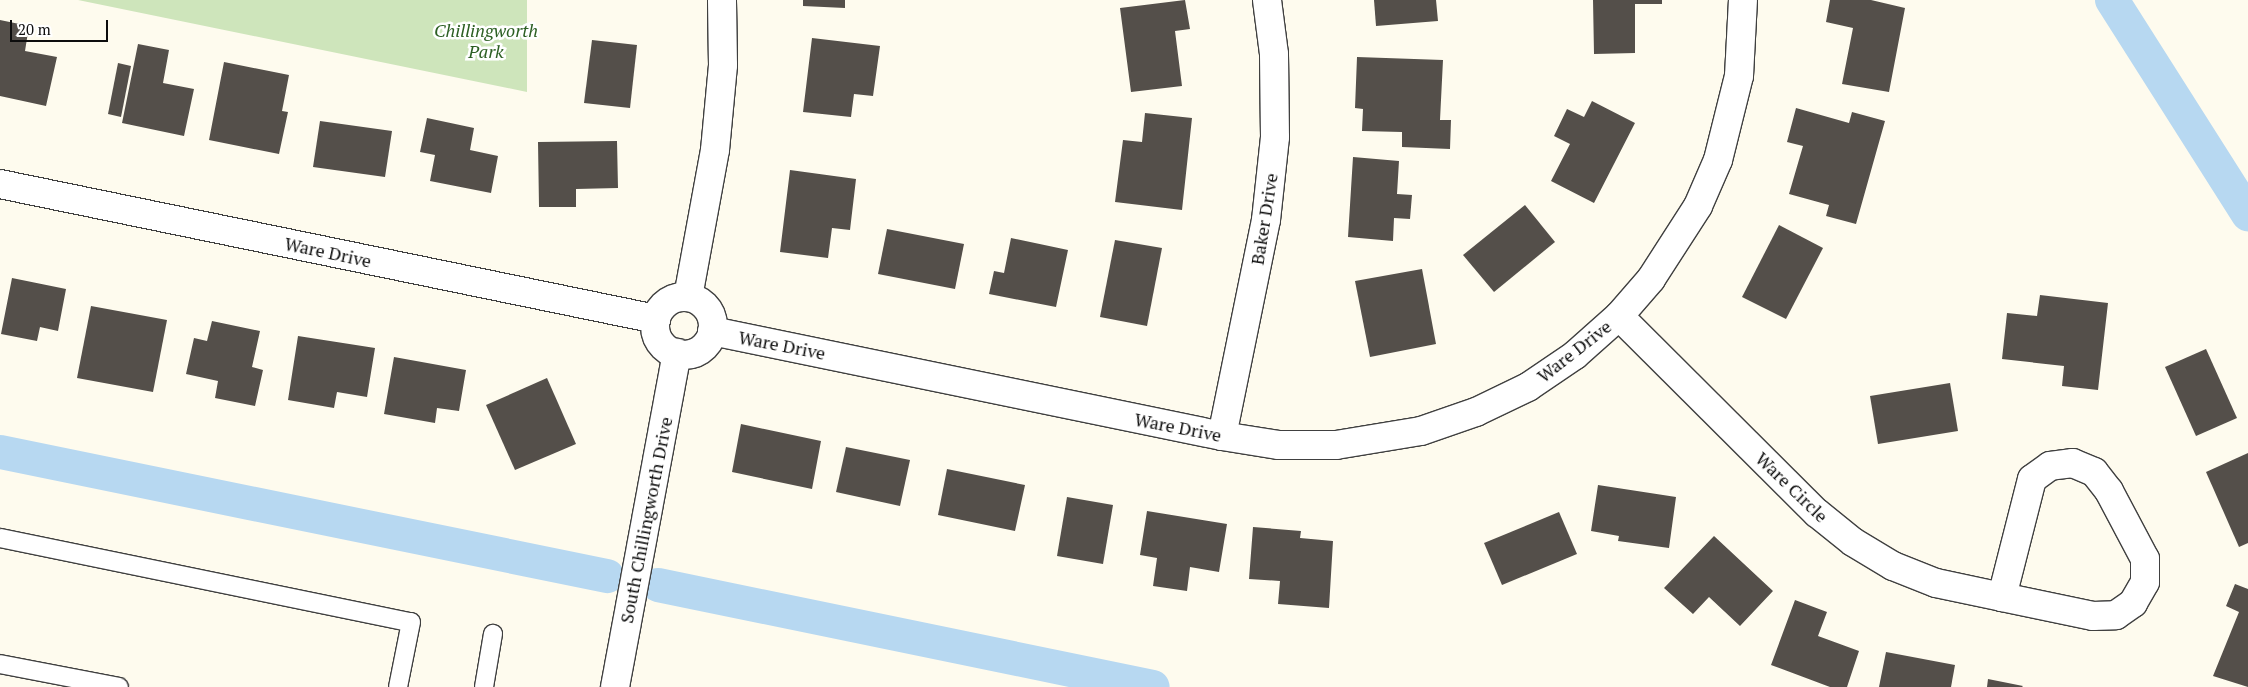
<!DOCTYPE html>
<html>
<head>
<meta charset="utf-8">
<style>
	body { margin:0 }
	#map { position:relative; width:2248px; height:687px; overflow:hidden; background:#fefbee; font-family:"PT Serif",serif }
	div>[style] { position:absolute }
	.green>* { inset:0; background:#cee5bb }
	.canal>* { height:34px; margin:-17px; padding:0 17px; transform-origin:17px; border-radius:17px; background:#b7d8f1 }
	.building>* { inset:0; background:#544f4a }
	.roads { filter:drop-shadow(1px 0 #404040) drop-shadow(-1px 0 #404040) drop-shadow(0 1px #404040) drop-shadow(0 -1px #404040) }
	.service>* { height:18px; margin:-9px; padding:0 9px; transform-origin:9px; border-radius:9px; background:#fff }
	.minor>* { height:28px; margin:-14px; padding:0 14px; transform-origin:14px; border-radius:14px; background:#fff }
	.minor>.ring { margin:-14px; padding:0; box-sizing:content-box; background:none; border:28px solid #fff; border-radius:50% }
	span { translate:-50% -50%; white-space:nowrap; text-align:center; line-height:1.15; -webkit-text-stroke:5px #fff; paint-order:stroke }
	.park-label { font-size:18px; color:#2c5f23; font-style:italic }
	.street-label { font-size:18px; color:#0d0d0d }
	.scale { position:absolute; left:10px; top:20px; width:98px; height:22px; box-sizing:border-box; border:2px solid #0d0d0d; border-top:0; padding-left:6px; font-size:15px; line-height:18px; white-space:nowrap; color:#0d0d0d; -webkit-text-stroke:4px #fff; paint-order:stroke }
</style>
</head>
<body>
<div id="map">
	<div class="green">
		<div style="clip-path:polygon(78px 0,527px 0,527px 92px)"></div>
	</div>
	<div class="canal">
		<div style="left:2112px;top:0;width:254px;rotate:57.6deg"></div>
		<div style="left:0;top:452px;width:620px;rotate:11.55deg"></div>
		<div style="left:658px;top:585px;width:505px;rotate:11.64deg"></div>
	</div>
	<div class="building">
		<div style="clip-path:polygon(803px 0,845px 0,845px 8px,803px 6px)"></div>
		<div style="clip-path:polygon(1185px 0,1190px 29px,1175px 31px,1182px 86px,1131px 92px,1120px 8px)"></div>
		<div style="clip-path:polygon(1374px 0,1436px 0,1438px 21px,1376px 26px)"></div>
		<div style="clip-path:polygon(1593px 0,1662px 0,1662px 4px,1635px 4px,1635px 53px,1594px 54px)"></div>
		<div style="clip-path:polygon(1830px 0,1871px 0,1905px 8px,1889px 92px,1842px 84px,1853px 28px,1826px 22px)"></div>
		<div style="clip-path:polygon(0 20px,29px 26px,25px 51px,57px 57px,46px 106px,0 96px)"></div>
		<div style="clip-path:polygon(812px 38px,880px 46px,873px 96px,854px 94px,851px 117px,803px 112px)"></div>
		<div style="clip-path:polygon(592px 40px,637px 45px,630px 108px,584px 103px)"></div>
		<div style="clip-path:polygon(138px 44px,169px 50px,163px 83px,194px 89px,184px 136px,122px 123px)"></div>
		<div style="clip-path:polygon(1357px 57px,1443px 60px,1440px 120px,1451px 120px,1450px 149px,1402px 147px,1402px 132px,1362px 131px,1363px 109px,1355px 108px)"></div>
		<div style="clip-path:polygon(224px 62px,289px 75px,282px 111px,288px 112px,279px 154px,209px 140px)"></div>
		<div style="clip-path:polygon(118px 63px,131px 66px,121px 117px,108px 114px)"></div>
		<div style="clip-path:polygon(1592px 101px,1635px 123px,1594px 203px,1551px 181px,1570px 144px,1554px 136px,1567px 109px,1584px 117px)"></div>
		<div style="clip-path:polygon(1796px 108px,1849px 123px,1852px 112px,1885px 121px,1856px 224px,1826px 216px,1829px 205px,1789px 194px,1803px 146px,1787px 142px)"></div>
		<div style="clip-path:polygon(1145px 113px,1192px 118px,1182px 210px,1115px 202px,1123px 140px,1142px 142px)"></div>
		<div style="clip-path:polygon(427px 118px,474px 128px,470px 150px,498px 156px,491px 193px,430px 181px,435px 155px,420px 152px)"></div>
		<div style="clip-path:polygon(320px 121px,392px 131px,385px 177px,313px 167px)"></div>
		<div style="clip-path:polygon(617px 141px,618px 188px,576px 189px,576px 207px,539px 207px,538px 142px)"></div>
		<div style="clip-path:polygon(1353px 157px,1399px 161px,1397px 194px,1412px 195px,1410px 219px,1394px 218px,1393px 241px,1348px 237px)"></div>
		<div style="clip-path:polygon(790px 170px,856px 179px,850px 230px,832px 228px,828px 258px,780px 252px)"></div>
		<div style="clip-path:polygon(1525px 205px,1555px 242px,1494px 292px,1463px 255px)"></div>
		<div style="clip-path:polygon(1779px 225px,1823px 248px,1786px 319px,1742px 297px)"></div>
		<div style="clip-path:polygon(887px 229px,964px 244px,955px 289px,878px 274px)"></div>
		<div style="clip-path:polygon(1011px 238px,1068px 250px,1056px 307px,989px 294px,994px 271px,1004px 273px)"></div>
		<div style="clip-path:polygon(1115px 240px,1162px 248px,1147px 326px,1100px 317px)"></div>
		<div style="clip-path:polygon(1422px 269px,1436px 344px,1370px 357px,1355px 281px)"></div>
		<div style="clip-path:polygon(12px 278px,66px 289px,58px 331px,40px 327px,37px 341px,1px 334px)"></div>
		<div style="clip-path:polygon(2040px 295px,2108px 303px,2098px 390px,2062px 386px,2064px 366px,2002px 359px,2007px 313px,2037px 316px)"></div>
		<div style="clip-path:polygon(91px 306px,167px 320px,153px 392px,77px 378px)"></div>
		<div style="clip-path:polygon(212px 321px,260px 331px,252px 367px,263px 370px,255px 406px,215px 398px,218px 381px,186px 374px,194px 338px,207px 341px)"></div>
		<div style="clip-path:polygon(298px 336px,375px 348px,367px 397px,337px 392px,334px 408px,288px 400px)"></div>
		<div style="clip-path:polygon(2206px 349px,2237px 418px,2196px 436px,2165px 367px)"></div>
		<div style="clip-path:polygon(394px 357px,466px 370px,459px 411px,437px 408px,435px 423px,384px 414px)"></div>
		<div style="clip-path:polygon(547px 378px,576px 444px,515px 470px,486px 405px)"></div>
		<div style="clip-path:polygon(1950px 383px,1958px 431px,1878px 444px,1870px 396px)"></div>
		<div style="clip-path:polygon(741px 424px,821px 441px,812px 489px,732px 472px)"></div>
		<div style="clip-path:polygon(846px 447px,910px 460px,900px 506px,836px 492px)"></div>
		<div style="clip-path:polygon(2248px 453px,2248px 543px,2239px 547px,2206px 472px)"></div>
		<div style="clip-path:polygon(947px 469px,1025px 485px,1015px 531px,938px 515px)"></div>
		<div style="clip-path:polygon(1598px 485px,1676px 497px,1669px 548px,1618px 541px,1619px 536px,1591px 531px)"></div>
		<div style="clip-path:polygon(1067px 497px,1113px 505px,1103px 564px,1057px 556px)"></div>
		<div style="clip-path:polygon(1147px 511px,1227px 524px,1219px 572px,1190px 567px,1187px 591px,1153px 586px,1157px 558px,1140px 555px)"></div>
		<div style="clip-path:polygon(1559px 512px,1577px 554px,1502px 585px,1484px 543px)"></div>
		<div style="clip-path:polygon(1253px 527px,1301px 531px,1300px 538px,1333px 541px,1329px 608px,1278px 604px,1280px 581px,1249px 579px)"></div>
		<div style="clip-path:polygon(1714px 536px,1773px 591px,1740px 626px,1709px 597px,1693px 614px,1664px 588px)"></div>
		<div style="clip-path:polygon(2235px 584px,2248px 589px,2248px 687px,2213px 676px,2239px 612px,2226px 606px)"></div>
		<div style="clip-path:polygon(1795px 600px,1827px 612px,1818px 636px,1859px 651px,1847px 687px,1830px 687px,1771px 665px)"></div>
		<div style="clip-path:polygon(1886px 652px,1955px 665px,1951px 687px,1879px 687px)"></div>
		<div style="clip-path:polygon(1988px 679px,2023px 686px,2022px 687px,1987px 687px)"></div>
	</div>
	<div class="roads">
		<div class="service">
			<div style="left:0;top:538px;width:419px;rotate:11.6deg"></div>
			<div style="left:411px;top:622px;width:66px;rotate:101.3deg"></div>
			<div style="left:0;top:664px;width:121px;rotate:10.9deg"></div>
			<div style="left:484px;top:687px;width:54px;rotate:-80.4deg"></div>
		</div>
		<div class="minor">
			<div style="left:0;top:184px;width:670px;rotate:11.63deg"></div>
			<div style="left:688px;top:297px;width:149px;rotate:-79.6deg"></div>
			<div style="left:715px;top:150px;width:85px;rotate:-84.6deg"></div>
			<div style="left:723px;top:65px;width:65px;rotate:-90.9deg"></div>
			<div class="ring" style="left:655px;top:297px;width:30px;height:30px"></div>
			<div style="left:1619px;top:316px;width:279px;rotate:44.9deg"></div>
			<div style="left:1817px;top:513px;width:46px;rotate:38.9deg"></div>
			<div style="left:1853px;top:542px;width:47px;rotate:31deg"></div>
			<div style="left:1893px;top:566px;width:46px;rotate:21.6deg"></div>
			<div style="left:1936px;top:583px;width:67px;rotate:12deg"></div>
			<div style="left:2002px;top:597px;width:93px;rotate:11.8deg"></div>
			<div style="left:2093px;top:616px;width:23px;rotate:-2deg"></div>
			<div style="left:2116px;top:615px;width:21px;rotate:-35deg"></div>
			<div style="left:2133px;top:603px;width:24px;rotate:-60deg"></div>
			<div style="left:2145px;top:582px;width:23px;rotate:-90deg"></div>
			<div style="left:2145px;top:559px;width:77px;rotate:-117.9deg"></div>
			<div style="left:2109px;top:491px;width:24px;rotate:-128deg"></div>
			<div style="left:2094px;top:472px;width:23px;rotate:-157deg"></div>
			<div style="left:2073px;top:463px;width:23px;rotate:173deg"></div>
			<div style="left:2050px;top:466px;width:22px;rotate:144deg"></div>
			<div style="left:2032px;top:479px;width:122px;rotate:104.3deg"></div>
			<div style="left:712px;top:331px;width:521px;rotate:11.63deg"></div>
			<div style="left:1222px;top:436px;width:58px;rotate:9deg"></div>
			<div style="left:1279px;top:445px;width:57px"></div>
			<div style="left:1336px;top:445px;width:86px;rotate:-9.4deg"></div>
			<div style="left:1421px;top:431px;width:58px;rotate:-19.1deg"></div>
			<div style="left:1476px;top:412px;width:58px;rotate:-25.7deg"></div>
			<div style="left:1528px;top:387px;width:57px;rotate:-34.2deg"></div>
			<div style="left:1575px;top:355px;width:59px;rotate:-41.6deg"></div>
			<div style="left:1619px;top:316px;width:49px;rotate:-49.1deg"></div>
			<div style="left:1651px;top:279px;width:87px;rotate:-57.2deg"></div>
			<div style="left:1698px;top:206px;width:50px;rotate:-66.5deg"></div>
			<div style="left:1718px;top:160px;width:87px;rotate:-76deg"></div>
			<div style="left:1739px;top:76px;width:76px;rotate:-87deg"></div>
			<div style="left:1222px;top:436px;width:220px;rotate:-78.5deg"></div>
			<div style="left:1266px;top:220px;width:83px;rotate:-83.8deg"></div>
			<div style="left:1275px;top:137px;width:83px;rotate:-90.7deg"></div>
			<div style="left:1274px;top:54px;width:54px;rotate:-97.4deg"></div>
			<div style="left:615px;top:687px;width:340px;rotate:-79.5deg"></div>
		</div>
	</div>
	<div class="park-label">
		<span style="left:486px;top:41px">Chillingworth<br>Park</span>
	</div>
	<div class="street-label">
		<span style="left:1264px;top:219px;rotate:-81deg">Baker Drive</span>
		<span style="left:328px;top:252px;rotate:12deg">Ware Drive</span>
		<span style="left:782px;top:345px;rotate:11deg">Ware Drive</span>
		<span style="left:1574px;top:351px;rotate:-38deg">Ware Drive</span>
		<span style="left:1178px;top:427px;rotate:11deg">Ware Drive</span>
		<span style="left:1792px;top:487px;rotate:44deg">Ware Circle</span>
		<span style="left:646px;top:520px;rotate:-79deg">South Chillingworth Drive</span>
	</div>
	<div class="scale">20 m</div>
</div>
</body>
</html>
